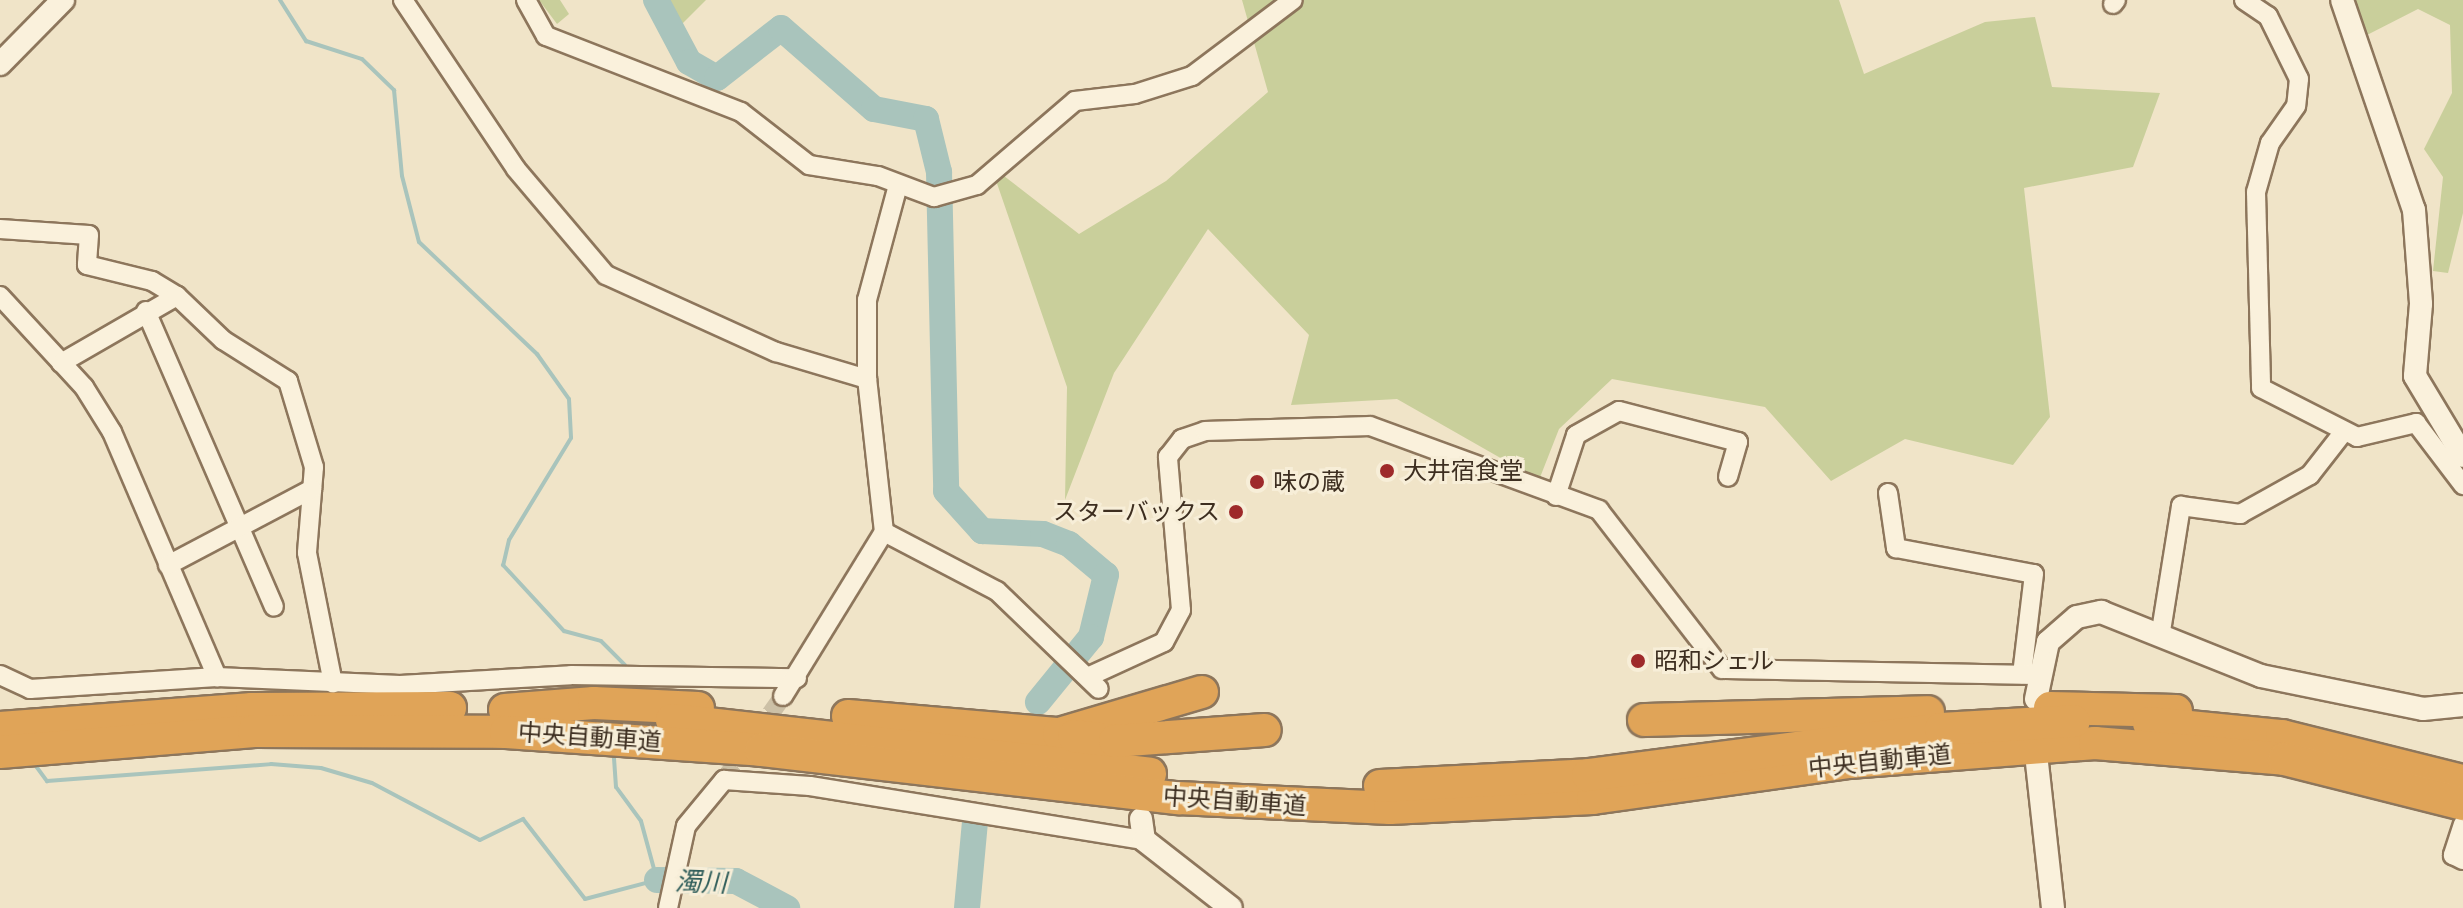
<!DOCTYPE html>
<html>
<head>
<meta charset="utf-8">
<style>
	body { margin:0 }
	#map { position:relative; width:2463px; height:908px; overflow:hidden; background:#f0e4c8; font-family:Merriweather,"Noto Sans JP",serif }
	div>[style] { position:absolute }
	.green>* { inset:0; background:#c9cf9b }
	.stream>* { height:4px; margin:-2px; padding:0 2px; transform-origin:2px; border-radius:2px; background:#a9c4bc }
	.river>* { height:26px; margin:-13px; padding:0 13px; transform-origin:13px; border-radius:13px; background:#a9c4bc }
	.minor-tunnel>* { height:18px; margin-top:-9px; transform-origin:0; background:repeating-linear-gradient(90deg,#ccc0a6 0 18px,transparent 0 27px) }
	.roads { filter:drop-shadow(2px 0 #8d765c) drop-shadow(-2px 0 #8d765c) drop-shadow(0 2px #8d765c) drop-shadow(0 -2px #8d765c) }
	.minor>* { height:18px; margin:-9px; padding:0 9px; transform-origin:9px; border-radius:9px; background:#faf1dc }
	.tertiary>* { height:22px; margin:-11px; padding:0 11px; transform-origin:11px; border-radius:11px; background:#faf1dc }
	.motorway>* { height:32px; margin:-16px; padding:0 16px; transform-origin:16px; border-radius:16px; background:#e0a458 }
	.dots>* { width:22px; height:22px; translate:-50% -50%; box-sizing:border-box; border:4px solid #f7eed8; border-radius:50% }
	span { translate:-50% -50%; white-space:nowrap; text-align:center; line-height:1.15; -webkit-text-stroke:6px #f7eed8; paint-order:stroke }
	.poi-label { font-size:24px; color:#3d2e20 }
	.left { translate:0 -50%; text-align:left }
	.right { translate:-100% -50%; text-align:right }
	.street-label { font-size:24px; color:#3d2e20 }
	.water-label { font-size:26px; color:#2f5d5a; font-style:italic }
</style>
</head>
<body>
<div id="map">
	<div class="green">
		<div style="clip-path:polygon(539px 0,560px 0,569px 14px,557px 24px)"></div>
		<div style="clip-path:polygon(665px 0,706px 0,680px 26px)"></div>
		<div style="clip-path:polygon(1242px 0,1839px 0,1864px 74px,1985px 22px,2035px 17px,2052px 87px,2160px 93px,2133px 167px,2024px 188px,2050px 417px,2013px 465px,1905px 439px,1831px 481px,1765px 407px,1612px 379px,1559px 429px,1539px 480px,1397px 399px,1291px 405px,1309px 335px,1208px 229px,1114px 373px,1065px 500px,1067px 387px,991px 166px,1079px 234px,1166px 181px,1268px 92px)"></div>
		<div style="clip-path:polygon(2355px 0,2463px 0,2463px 213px,2448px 273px,2433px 271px,2443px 177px,2424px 149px,2452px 93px,2450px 25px,2418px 9px,2367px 35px)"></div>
	</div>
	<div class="stream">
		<div style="left:280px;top:0;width:49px;rotate:57.6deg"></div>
		<div style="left:306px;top:41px;width:59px;rotate:17.8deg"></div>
		<div style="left:362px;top:59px;width:45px;rotate:44.1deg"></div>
		<div style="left:394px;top:90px;width:86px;rotate:84.7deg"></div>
		<div style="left:402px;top:176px;width:68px;rotate:75.6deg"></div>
		<div style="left:419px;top:242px;width:163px;rotate:43.5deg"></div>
		<div style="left:537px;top:354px;width:55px;rotate:54.6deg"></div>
		<div style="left:569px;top:399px;width:39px;rotate:87deg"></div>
		<div style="left:571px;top:438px;width:119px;rotate:121.3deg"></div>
		<div style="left:509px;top:540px;width:26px;rotate:103deg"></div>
		<div style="left:503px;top:565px;width:90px;rotate:47.3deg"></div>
		<div style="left:564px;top:631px;width:38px;rotate:15deg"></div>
		<div style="left:601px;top:641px;width:34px;rotate:45deg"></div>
		<div style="left:33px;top:762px;width:24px;rotate:54deg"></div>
		<div style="left:47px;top:781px;width:225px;rotate:-4.3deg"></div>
		<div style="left:271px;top:764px;width:50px;rotate:4.6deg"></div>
		<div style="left:321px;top:768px;width:53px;rotate:16.4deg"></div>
		<div style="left:372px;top:783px;width:122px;rotate:27.8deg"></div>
		<div style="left:480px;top:840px;width:48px;rotate:-26deg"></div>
		<div style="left:523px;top:819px;width:101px;rotate:52.2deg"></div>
		<div style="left:585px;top:899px;width:74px;rotate:-14.8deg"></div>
		<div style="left:657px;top:880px;width:61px;rotate:-105.2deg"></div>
		<div style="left:641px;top:821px;width:42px;rotate:-126.3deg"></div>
		<div style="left:616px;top:787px;width:31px;rotate:-94deg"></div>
	</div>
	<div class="river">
		<div style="left:656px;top:0;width:70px;rotate:62deg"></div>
		<div style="left:689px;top:62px;width:32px;rotate:30deg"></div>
		<div style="left:717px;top:78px;width:81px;rotate:-38deg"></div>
		<div style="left:781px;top:28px;width:123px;rotate:41.1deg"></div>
		<div style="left:874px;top:109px;width:53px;rotate:10.9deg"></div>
		<div style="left:926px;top:119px;width:55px;rotate:76.2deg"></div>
		<div style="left:939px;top:172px;width:319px;rotate:88.7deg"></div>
		<div style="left:946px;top:491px;width:54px;rotate:48deg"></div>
		<div style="left:982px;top:531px;width:61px;rotate:2.8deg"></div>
		<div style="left:1043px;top:534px;width:28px;rotate:21deg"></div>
		<div style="left:1069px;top:544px;width:48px;rotate:40deg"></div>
		<div style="left:1106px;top:575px;width:64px;rotate:103.6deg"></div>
		<div style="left:1091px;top:637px;width:84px;rotate:129.2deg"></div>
		<div style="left:657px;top:880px;width:79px;rotate:0.7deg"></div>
		<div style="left:736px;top:881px;width:58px;rotate:27.9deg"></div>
		<div style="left:967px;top:908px;width:87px;rotate:-84.7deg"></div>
	</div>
	<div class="minor-tunnel">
		<div style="left:724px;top:780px;width:103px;rotate:-54.9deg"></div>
	</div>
	<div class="roads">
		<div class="minor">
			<div style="left:403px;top:0;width:203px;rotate:56.2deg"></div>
			<div style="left:516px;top:169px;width:139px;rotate:49.7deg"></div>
			<div style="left:606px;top:275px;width:187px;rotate:24.4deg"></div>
			<div style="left:776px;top:352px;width:95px;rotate:16.5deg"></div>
			<div style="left:526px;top:0;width:41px;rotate:60.9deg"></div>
			<div style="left:546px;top:36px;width:209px;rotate:21.3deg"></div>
			<div style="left:741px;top:112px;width:86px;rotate:37.9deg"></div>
			<div style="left:809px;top:165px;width:70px;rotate:9.1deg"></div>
			<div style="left:878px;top:176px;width:60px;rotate:20.6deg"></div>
			<div style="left:934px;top:197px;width:45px;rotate:-15.6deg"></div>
			<div style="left:977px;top:185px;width:129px;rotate:-40.6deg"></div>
			<div style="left:1075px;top:101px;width:60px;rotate:-6.7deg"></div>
			<div style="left:1135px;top:94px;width:60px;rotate:-17.5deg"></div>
			<div style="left:1192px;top:76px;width:126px;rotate:-37deg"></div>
			<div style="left:2244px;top:0;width:29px;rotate:34deg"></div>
			<div style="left:2268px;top:16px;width:70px;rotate:63.8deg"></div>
			<div style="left:2299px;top:79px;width:27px;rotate:96deg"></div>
			<div style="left:2296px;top:106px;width:45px;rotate:125.1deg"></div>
			<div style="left:2270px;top:143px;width:51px;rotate:105.9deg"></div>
			<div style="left:2256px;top:192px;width:196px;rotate:88.5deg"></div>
			<div style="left:2261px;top:388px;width:108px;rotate:27deg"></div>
			<div style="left:2357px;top:437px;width:61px;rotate:-13.3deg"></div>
			<div style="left:2416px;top:423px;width:78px;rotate:52.8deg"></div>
			<div style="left:2113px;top:4px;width:5px;rotate:-53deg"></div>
			<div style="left:0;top:229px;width:89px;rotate:3.9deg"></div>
			<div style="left:89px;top:235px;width:30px;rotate:94deg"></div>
			<div style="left:87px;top:265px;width:67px;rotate:13.8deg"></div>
			<div style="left:152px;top:281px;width:29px;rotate:31deg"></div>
			<div style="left:0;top:296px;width:124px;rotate:47.3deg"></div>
			<div style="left:84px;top:387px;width:53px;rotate:58.1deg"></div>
			<div style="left:112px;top:432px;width:267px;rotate:66.8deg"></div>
			<div style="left:146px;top:311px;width:322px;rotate:66.6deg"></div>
			<div style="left:61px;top:363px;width:134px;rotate:-30deg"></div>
			<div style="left:177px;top:296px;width:64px;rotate:43.7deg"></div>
			<div style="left:223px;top:340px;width:77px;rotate:32.2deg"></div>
			<div style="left:288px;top:381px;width:90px;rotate:73.2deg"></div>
			<div style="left:314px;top:467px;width:86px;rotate:94.7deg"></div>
			<div style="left:307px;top:553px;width:133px;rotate:78.7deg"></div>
			<div style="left:1888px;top:493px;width:56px;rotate:81.7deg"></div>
			<div style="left:1896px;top:548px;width:140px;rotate:10.7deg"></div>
			<div style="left:2034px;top:574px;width:101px;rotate:96.8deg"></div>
			<div style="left:1556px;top:496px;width:64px;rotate:-71.8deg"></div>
			<div style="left:1576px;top:435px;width:49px;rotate:-29.2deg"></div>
			<div style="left:1619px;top:411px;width:123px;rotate:14.6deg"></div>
			<div style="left:1738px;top:442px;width:36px;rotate:106deg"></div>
			<div style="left:884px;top:532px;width:127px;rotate:27.6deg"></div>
			<div style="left:997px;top:591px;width:141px;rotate:43.9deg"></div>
			<div style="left:168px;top:565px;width:163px;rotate:-27.8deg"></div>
			<div style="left:2161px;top:631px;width:127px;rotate:-80.9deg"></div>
			<div style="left:2181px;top:506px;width:60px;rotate:7.7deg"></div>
			<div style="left:2240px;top:514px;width:80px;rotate:-29.1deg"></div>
			<div style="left:2310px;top:475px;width:52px;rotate:-52deg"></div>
			<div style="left:0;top:675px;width:33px;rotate:25deg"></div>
			<div style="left:30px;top:689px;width:187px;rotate:-3.7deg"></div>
			<div style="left:217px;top:677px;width:183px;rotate:2.5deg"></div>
			<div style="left:400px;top:685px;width:171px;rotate:-3.3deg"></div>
			<div style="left:571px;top:675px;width:226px;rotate:0.8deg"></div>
			<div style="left:1092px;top:675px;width:79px;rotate:-24.6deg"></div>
			<div style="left:1164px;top:642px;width:36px;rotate:-62deg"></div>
			<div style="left:1181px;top:610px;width:154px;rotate:-94.9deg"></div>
			<div style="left:1168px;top:457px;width:23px;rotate:-52deg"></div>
			<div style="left:1182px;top:439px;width:24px;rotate:-19deg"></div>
			<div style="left:1205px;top:431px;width:165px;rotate:-1.7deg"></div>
			<div style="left:1370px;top:426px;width:244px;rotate:20.1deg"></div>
			<div style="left:1599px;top:510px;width:201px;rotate:52.3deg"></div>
			<div style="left:1722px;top:669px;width:316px;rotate:1.1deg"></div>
			<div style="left:783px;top:696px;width:193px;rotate:-58.4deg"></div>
			<div style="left:884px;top:532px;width:154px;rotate:-96.3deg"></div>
			<div style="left:867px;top:379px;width:79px;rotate:-90deg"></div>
			<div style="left:867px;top:300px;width:119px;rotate:-74.9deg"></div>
			<div style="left:2463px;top:824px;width:33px;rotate:108deg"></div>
			<div style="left:2453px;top:855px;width:11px;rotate:27deg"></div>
			<div style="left:668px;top:908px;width:84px;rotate:-77.6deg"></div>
			<div style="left:686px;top:826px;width:60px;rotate:-50.4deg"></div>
			<div style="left:724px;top:780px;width:86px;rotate:4deg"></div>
			<div style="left:810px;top:786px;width:338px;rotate:9.2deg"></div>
		</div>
		<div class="tertiary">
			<div style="left:2342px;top:0;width:222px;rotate:71.1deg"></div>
			<div style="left:2414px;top:210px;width:94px;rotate:85.7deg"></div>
			<div style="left:2421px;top:304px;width:72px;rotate:94.8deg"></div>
			<div style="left:2415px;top:376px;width:93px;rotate:59deg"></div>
			<div style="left:0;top:64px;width:90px;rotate:-45.5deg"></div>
			<div style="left:2036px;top:699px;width:58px;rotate:-78.1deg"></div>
			<div style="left:2048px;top:642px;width:38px;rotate:-41deg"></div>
			<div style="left:2077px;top:617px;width:25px;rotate:-12deg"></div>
			<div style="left:2101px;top:612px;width:172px;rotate:21.8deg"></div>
			<div style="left:2261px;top:676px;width:165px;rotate:11.5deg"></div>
			<div style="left:2423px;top:709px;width:40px;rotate:-5.7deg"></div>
			<div style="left:2037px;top:763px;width:146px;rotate:83.7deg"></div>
			<div style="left:1141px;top:819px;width:21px;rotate:82deg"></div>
			<div style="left:1144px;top:840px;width:110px;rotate:38deg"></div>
		</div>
		<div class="motorway">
			<div style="left:2050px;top:708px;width:126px;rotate:1.4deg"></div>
			<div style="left:505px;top:710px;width:89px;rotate:-4.5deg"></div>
			<div style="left:594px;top:703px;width:104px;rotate:2.8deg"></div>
			<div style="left:848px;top:716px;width:212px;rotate:4.9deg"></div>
			<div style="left:1059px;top:734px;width:149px;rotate:-16.4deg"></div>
			<div style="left:672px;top:720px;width:481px;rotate:6.4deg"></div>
			<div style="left:1644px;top:720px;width:284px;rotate:-1.6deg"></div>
			<div style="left:2149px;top:723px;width:134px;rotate:5.6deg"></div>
			<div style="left:2282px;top:736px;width:187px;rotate:14deg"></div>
			<div style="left:0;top:728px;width:253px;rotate:-4.3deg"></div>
			<div style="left:252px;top:709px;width:198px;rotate:-0.3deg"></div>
			<div style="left:1074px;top:736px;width:41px;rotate:7deg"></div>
			<div style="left:1115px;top:741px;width:150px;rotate:-4.2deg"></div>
			<div style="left:0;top:752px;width:255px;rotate:-4.7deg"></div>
			<div style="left:254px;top:731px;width:252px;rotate:0.2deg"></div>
			<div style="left:506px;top:732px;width:256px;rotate:4deg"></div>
			<div style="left:761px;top:750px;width:420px;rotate:6.6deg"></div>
			<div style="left:1178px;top:798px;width:212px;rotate:2.7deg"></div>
			<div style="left:1390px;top:808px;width:203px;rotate:-2.8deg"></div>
			<div style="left:1593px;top:798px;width:259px;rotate:-8deg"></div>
			<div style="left:1849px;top:762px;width:247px;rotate:-4.4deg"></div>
			<div style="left:2095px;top:743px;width:190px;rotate:4.8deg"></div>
			<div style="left:2284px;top:759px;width:185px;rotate:14.1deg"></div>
			<div style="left:1380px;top:786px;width:208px;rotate:-3deg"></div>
			<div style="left:1588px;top:775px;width:356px;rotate:-7.4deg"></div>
			<div style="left:1941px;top:729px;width:133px;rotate:-3.4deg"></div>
		</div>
	</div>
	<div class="dots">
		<div style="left:1387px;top:471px;background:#9e2a2b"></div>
		<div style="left:1257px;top:482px;background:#9e2a2b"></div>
		<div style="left:1236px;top:512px;background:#9e2a2b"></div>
		<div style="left:1638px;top:661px;background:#9e2a2b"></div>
	</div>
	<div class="poi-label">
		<span class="left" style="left:1403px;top:471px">大井宿食堂</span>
		<span class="left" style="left:1273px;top:482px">味の蔵</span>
		<span class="right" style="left:1220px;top:512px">スターバックス</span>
		<span class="left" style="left:1654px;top:661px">昭和シェル</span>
	</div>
	<div class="street-label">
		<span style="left:590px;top:737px;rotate:4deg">中央自動車道</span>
		<span style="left:1880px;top:761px;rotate:-6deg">中央自動車道</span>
		<span style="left:1235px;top:801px;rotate:4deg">中央自動車道</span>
	</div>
	<div class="water-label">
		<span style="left:701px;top:882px;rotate:2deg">濁川</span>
	</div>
</div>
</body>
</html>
